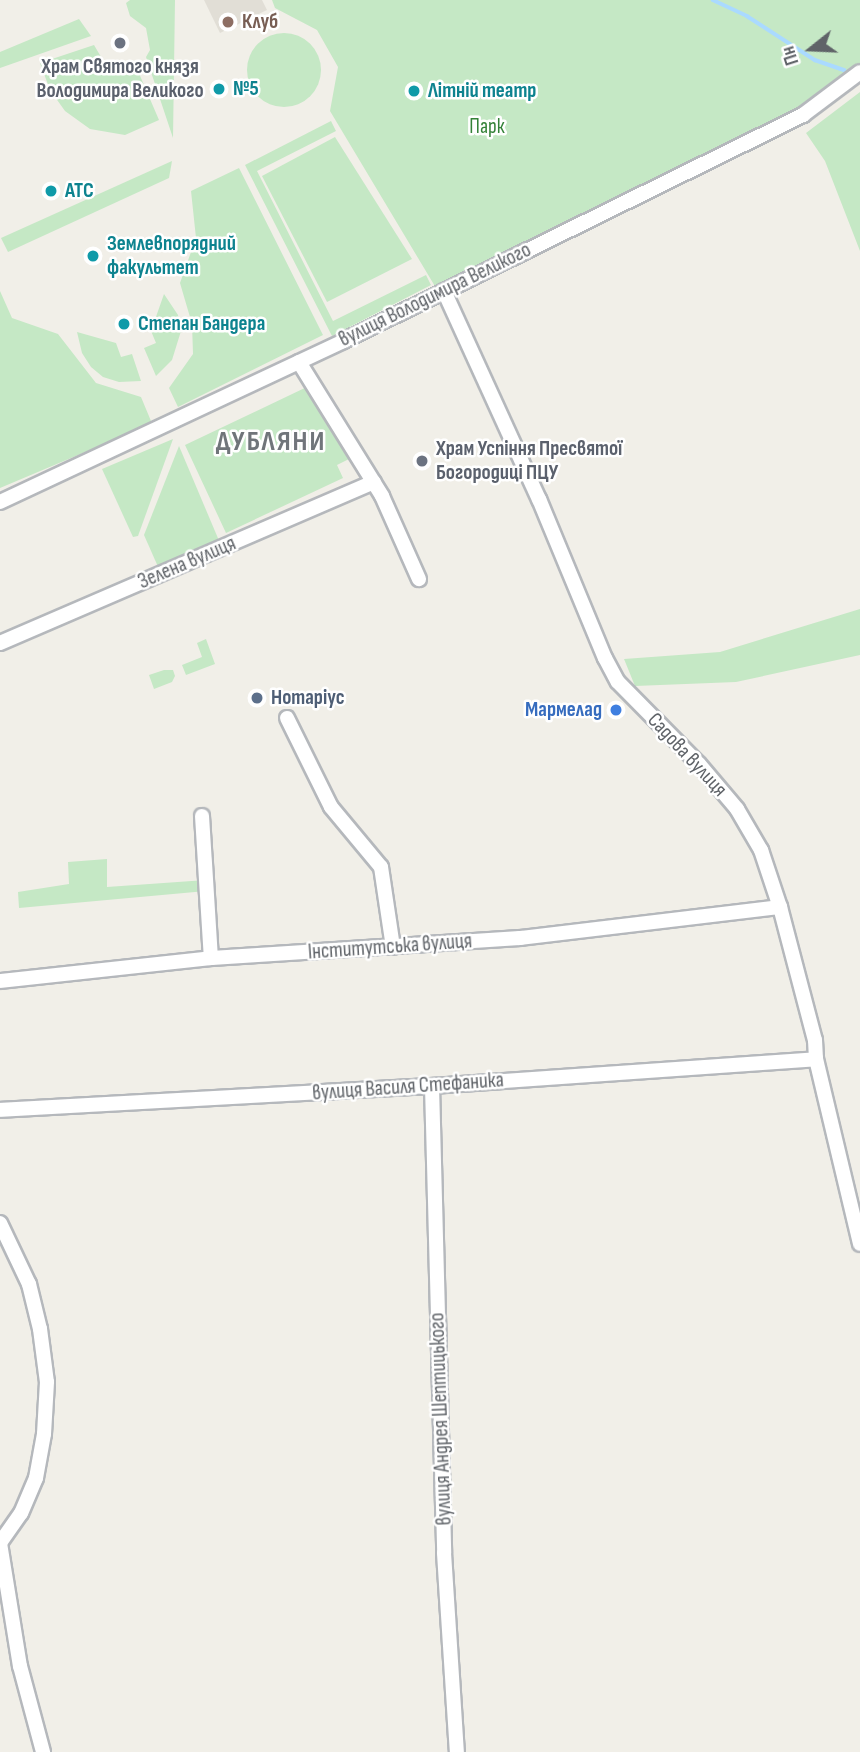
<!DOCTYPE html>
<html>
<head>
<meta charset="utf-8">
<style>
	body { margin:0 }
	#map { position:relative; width:860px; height:1752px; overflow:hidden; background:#f1efe8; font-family:"Sofia Sans Condensed",sans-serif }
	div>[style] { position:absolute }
	.education>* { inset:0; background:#e1ded6 }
	.green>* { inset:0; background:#c5e8c5 }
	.round { border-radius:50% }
	.stream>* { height:3.5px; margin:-1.75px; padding:0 1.75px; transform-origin:1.75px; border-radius:1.75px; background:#aadaff }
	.roads { filter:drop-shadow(2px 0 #b5b8bc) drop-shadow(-2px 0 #b5b8bc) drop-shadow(0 2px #b5b8bc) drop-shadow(0 -2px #b5b8bc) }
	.street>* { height:14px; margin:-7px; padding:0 7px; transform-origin:7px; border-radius:7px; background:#fff }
	.dots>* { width:19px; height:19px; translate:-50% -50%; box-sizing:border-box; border:4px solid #fff; border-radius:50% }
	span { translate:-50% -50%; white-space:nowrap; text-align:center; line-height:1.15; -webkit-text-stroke:5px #fff; paint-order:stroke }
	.education-label { font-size:21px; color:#785e54; font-weight:700 }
	.left { translate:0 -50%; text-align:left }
	.worship-label { font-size:21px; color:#5b616d; font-weight:700 }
	.culture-label { font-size:21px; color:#0d838f; font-weight:700 }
	.park-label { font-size:21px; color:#348238 }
	.street-label { font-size:21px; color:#5f6368 }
	.service-label { font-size:21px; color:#4e5e75; font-weight:700 }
	.shop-label { font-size:21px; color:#366cbe; font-weight:700 }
	.right { translate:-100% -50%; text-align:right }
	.district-label { font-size:28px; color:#70757a; font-weight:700; letter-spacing:2px }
	.north { position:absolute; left:776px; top:14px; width:70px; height:70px; -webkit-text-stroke:5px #fff; paint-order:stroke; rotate:252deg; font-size:19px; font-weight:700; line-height:28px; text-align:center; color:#5f6368 }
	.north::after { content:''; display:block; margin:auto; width:24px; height:32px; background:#5f6368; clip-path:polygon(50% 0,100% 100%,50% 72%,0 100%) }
</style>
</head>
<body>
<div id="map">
	<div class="education">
		<div style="clip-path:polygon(204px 0,262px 0,267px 10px,220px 33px)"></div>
	</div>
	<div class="green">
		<div style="clip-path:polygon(130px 0,175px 0,173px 138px,146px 57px,150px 50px,146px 28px,130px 16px,126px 3px)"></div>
		<div style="clip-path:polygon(272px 0,860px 0,860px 72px,803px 115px,439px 293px,330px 111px,338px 67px,317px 30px,275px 8px)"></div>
		<div style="clip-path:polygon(79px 19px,91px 36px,0 68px,0 52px)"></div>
		<div class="round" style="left:247px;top:33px;width:74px;height:74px"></div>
		<div style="clip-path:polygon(94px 45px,104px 62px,125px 68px,135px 64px,159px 120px,125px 135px,90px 129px,65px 111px,50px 90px,40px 63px)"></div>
		<div style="clip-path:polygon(860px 92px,860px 251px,825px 161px,806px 133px)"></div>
		<div style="clip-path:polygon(331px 121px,336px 131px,257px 171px,333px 321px,426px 275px,431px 285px,332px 336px,245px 165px)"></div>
		<div style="clip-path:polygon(335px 137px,412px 259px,327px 302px,262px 176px)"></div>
		<div style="clip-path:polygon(172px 161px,169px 178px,8px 252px,1px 238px)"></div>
		<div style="clip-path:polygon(239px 168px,323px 335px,178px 407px,169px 388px,193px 354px,192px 324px,180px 283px,196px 238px,191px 191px)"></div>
		<div style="clip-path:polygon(0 291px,12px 318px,58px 334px,96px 383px,141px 397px,151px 421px,142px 428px,0 488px)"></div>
		<div style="clip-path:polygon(164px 294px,178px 315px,181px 331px,172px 360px,156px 376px,144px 348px,156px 343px,151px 331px)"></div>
		<div style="clip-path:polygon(77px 332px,116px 343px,121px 357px,132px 354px,141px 381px,119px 382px,103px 377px,91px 367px,82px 353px)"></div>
		<div style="clip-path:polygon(311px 385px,353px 457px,337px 465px,343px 478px,226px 533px,185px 445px)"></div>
		<div style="clip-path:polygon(173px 439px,138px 536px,133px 537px,102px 469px)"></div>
		<div style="clip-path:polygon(179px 446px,220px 543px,159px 569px,144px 535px)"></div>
		<div style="clip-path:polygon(860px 609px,860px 655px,736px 682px,635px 686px,624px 659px,720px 652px)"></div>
		<div style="clip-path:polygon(206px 639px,215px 664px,186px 675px,182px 665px,202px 657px,197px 643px)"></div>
		<div style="clip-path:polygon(164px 670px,173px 670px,175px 676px,172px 682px,154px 689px,149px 675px)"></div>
		<div style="clip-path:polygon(107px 859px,107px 887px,206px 880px,206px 891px,19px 908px,18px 892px,69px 884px,68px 862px)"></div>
	</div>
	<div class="stream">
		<div style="left:713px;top:0;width:38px;rotate:25deg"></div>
		<div style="left:747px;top:16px;width:81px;rotate:32.9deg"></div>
		<div style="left:815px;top:60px;width:31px;rotate:19deg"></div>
	</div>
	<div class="roads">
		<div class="street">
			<div style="left:444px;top:291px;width:229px;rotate:65.5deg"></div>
			<div style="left:539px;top:499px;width:172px;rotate:67.5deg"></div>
			<div style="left:605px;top:658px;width:27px;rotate:62deg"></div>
			<div style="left:618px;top:682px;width:115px;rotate:45.4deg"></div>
			<div style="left:699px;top:764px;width:59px;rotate:49.8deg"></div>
			<div style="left:737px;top:809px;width:48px;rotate:59.7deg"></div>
			<div style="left:761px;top:850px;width:60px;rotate:71.6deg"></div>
			<div style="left:780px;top:907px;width:138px;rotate:75.3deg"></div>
			<div style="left:815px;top:1040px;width:19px;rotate:87deg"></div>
			<div style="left:816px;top:1059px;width:190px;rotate:76.6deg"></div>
			<div style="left:299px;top:362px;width:158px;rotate:58.2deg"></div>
			<div style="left:382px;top:496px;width:91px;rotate:66deg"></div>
			<div style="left:0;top:502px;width:379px;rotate:-25.1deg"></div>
			<div style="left:343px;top:341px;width:513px;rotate:-26.17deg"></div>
			<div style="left:803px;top:115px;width:71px;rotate:-37deg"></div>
			<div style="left:0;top:643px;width:407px;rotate:-23.3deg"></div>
			<div style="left:287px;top:718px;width:99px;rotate:63.7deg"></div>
			<div style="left:331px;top:807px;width:78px;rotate:50.2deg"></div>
			<div style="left:381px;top:867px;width:81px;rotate:81.5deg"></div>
			<div style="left:202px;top:816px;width:142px;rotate:86.4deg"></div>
			<div style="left:0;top:981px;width:212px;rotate:-6.2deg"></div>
			<div style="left:211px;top:958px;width:310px;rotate:-3.7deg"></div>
			<div style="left:520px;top:938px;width:262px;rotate:-6.8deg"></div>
			<div style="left:432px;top:1086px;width:467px;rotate:88.5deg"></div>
			<div style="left:444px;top:1553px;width:199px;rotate:86.3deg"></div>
			<div style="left:0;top:1110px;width:433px;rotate:-3.2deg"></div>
			<div style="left:432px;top:1086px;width:385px;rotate:-4deg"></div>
			<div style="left:0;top:1223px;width:68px;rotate:64.6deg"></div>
			<div style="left:29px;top:1284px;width:46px;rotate:76.3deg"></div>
			<div style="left:40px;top:1329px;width:53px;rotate:82.5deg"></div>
			<div style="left:47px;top:1382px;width:52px;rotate:93.3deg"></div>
			<div style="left:44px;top:1434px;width:45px;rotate:100.3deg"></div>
			<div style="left:36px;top:1478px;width:38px;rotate:113deg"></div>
			<div style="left:21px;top:1513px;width:37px;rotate:125deg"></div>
			<div style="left:0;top:1543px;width:125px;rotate:80.8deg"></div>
			<div style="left:20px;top:1666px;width:89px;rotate:75deg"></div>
		</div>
	</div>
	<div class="dots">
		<div style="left:228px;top:22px;background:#8d6e63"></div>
		<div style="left:120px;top:43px;background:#6b7280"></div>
		<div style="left:219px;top:89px;background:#0f9aa8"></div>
		<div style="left:414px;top:91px;background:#0f9aa8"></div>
		<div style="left:51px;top:191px;background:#0f9aa8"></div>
		<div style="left:93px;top:256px;background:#0f9aa8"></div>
		<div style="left:124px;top:324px;background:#0f9aa8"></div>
		<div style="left:422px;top:461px;background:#6b7280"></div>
		<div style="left:257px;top:698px;background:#5c6f8a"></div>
		<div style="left:616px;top:710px;background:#3f7fe0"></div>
	</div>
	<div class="education-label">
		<span class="left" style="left:242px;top:22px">Клуб</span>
	</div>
	<div class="worship-label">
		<span style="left:120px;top:79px">Храм Святого князя<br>Володимира Великого</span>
		<span class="left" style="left:436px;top:461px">Храм Успіння Пресвятої<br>Богородиці ПЦУ</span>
	</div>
	<div class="culture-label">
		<span class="left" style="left:233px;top:89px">№5</span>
		<span class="left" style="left:428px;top:91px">Літній театр</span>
		<span class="left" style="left:65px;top:191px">АТС</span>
		<span class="left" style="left:107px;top:256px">Землевпорядний<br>факультет</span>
		<span class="left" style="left:138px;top:324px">Степан Бандера</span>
	</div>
	<div class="park-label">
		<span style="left:487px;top:127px">Парк</span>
	</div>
	<div class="street-label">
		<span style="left:435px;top:295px;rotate:-26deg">вулиця Володимира Великого</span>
		<span style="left:187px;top:563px;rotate:-23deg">Зелена вулиця</span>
		<span style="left:687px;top:755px;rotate:47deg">Садова вулиця</span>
		<span style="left:390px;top:947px;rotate:-4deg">Інститутська вулиця</span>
		<span style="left:408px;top:1087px;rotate:-4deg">вулиця Василя Стефаника</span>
		<span style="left:441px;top:1419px;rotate:-92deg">вулиця Андрея Шептицького</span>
	</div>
	<div class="service-label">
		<span class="left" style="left:271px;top:698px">Нотаріус</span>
	</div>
	<div class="shop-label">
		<span class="right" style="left:602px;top:710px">Мармелад</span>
	</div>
	<div class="district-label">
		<span style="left:271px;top:442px">ДУБЛЯНИ</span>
	</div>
	<div class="north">Пн</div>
</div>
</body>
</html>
